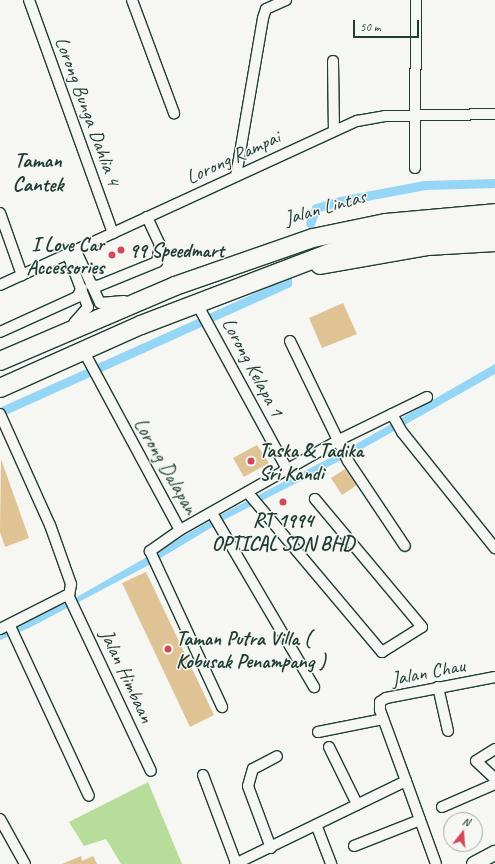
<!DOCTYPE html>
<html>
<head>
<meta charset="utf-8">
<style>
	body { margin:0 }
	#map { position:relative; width:495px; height:864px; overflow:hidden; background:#f6f6f2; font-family:Caveat,sans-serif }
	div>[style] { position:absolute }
	.green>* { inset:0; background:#b6dd99 }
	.water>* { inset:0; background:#95d6f7 }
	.canal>* { height:9px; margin:-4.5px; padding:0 4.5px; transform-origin:4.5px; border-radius:4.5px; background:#95d6f7 }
	.building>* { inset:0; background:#e0c394 }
	.roads { filter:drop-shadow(1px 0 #1f3d34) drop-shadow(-1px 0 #1f3d34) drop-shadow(0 1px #1f3d34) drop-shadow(0 -1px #1f3d34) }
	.street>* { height:10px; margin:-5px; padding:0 5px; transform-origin:5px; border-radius:5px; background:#f6f6f2 }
	.secondary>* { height:14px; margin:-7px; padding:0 7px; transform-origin:7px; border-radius:7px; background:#f6f6f2 }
	.highway>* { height:18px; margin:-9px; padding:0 9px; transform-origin:9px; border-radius:9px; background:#f6f6f2 }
	.dots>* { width:11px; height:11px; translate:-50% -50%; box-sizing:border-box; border:2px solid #f6f6f2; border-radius:50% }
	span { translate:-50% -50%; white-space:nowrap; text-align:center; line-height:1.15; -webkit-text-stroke:3px #f6f6f2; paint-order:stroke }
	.street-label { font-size:20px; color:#1f3d34 }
	.poi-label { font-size:20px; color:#1f3d34; font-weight:700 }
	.right { translate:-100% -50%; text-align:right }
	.left { translate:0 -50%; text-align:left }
	.neighbourhood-label { font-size:21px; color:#1f3d34; font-weight:700 }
	.north { position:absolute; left:443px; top:812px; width:40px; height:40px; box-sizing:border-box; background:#f6f6f2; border:1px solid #a0aca6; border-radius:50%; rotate:17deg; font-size:11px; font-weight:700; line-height:16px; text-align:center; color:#1f3d34 }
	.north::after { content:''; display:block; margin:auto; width:14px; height:18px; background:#d1495b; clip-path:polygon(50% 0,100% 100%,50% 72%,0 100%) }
	.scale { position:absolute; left:353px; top:20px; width:66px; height:18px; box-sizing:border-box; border:2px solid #1f3d34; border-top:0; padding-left:5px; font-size:12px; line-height:14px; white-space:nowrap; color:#1f3d34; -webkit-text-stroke:3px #f6f6f2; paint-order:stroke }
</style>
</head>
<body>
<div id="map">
	<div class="green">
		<div style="clip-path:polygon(148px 782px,182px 864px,121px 864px,106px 839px,84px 846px,69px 822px)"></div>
	</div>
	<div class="water">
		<div style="clip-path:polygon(495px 364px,495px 374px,355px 453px,224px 520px,149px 565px,29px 628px,0 640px,0 632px,70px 601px,220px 515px,351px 447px)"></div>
	</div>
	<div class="canal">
		<div style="left:310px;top:223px;width:16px;rotate:-68deg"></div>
		<div style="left:316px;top:208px;width:25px;rotate:-16deg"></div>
		<div style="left:340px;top:201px;width:86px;rotate:-10.7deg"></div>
		<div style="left:425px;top:185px;width:70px;rotate:-1.6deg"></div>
		<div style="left:0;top:412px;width:315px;rotate:-24.2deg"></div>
		<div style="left:287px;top:283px;width:5px;rotate:-90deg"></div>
	</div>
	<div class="building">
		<div style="clip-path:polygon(343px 303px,357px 334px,322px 348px,309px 318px)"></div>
		<div style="clip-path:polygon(257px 445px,269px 463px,244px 477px,233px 458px)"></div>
		<div style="clip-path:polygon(1px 459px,29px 538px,5px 547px,0 532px)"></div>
		<div style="clip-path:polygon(345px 469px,357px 485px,342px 495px,331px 478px)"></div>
		<div style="clip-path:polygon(146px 572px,214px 715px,190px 727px,122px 583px)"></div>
		<div style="clip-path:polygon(81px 856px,82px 861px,93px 856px,97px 864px,62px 864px)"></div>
	</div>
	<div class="roads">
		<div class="street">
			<div style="left:29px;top:0;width:248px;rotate:70.2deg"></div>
			<div style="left:132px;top:0;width:121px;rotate:69.6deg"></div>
			<div style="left:333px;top:61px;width:68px;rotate:89.2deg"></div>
			<div style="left:415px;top:168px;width:168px;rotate:-89.7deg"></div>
			<div style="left:236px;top:176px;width:160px;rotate:-80.3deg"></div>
			<div style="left:263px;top:18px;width:9px;rotate:-72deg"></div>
			<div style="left:266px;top:9px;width:22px;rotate:-24deg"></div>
			<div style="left:0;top:213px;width:66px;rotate:70.5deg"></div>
			<div style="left:76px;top:251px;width:57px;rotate:65.2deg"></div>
			<div style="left:100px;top:303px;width:24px;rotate:-5deg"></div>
			<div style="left:68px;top:255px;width:56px;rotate:69deg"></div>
			<div style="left:88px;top:307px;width:21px;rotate:131deg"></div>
			<div style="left:0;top:285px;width:393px;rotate:-24.7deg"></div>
			<div style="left:357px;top:121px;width:28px;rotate:-10deg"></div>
			<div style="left:385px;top:116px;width:110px;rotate:-1deg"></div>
			<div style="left:91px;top:285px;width:7px;rotate:8deg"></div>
			<div style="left:98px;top:286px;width:64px;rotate:-22.1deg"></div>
			<div style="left:157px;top:262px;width:17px;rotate:-80deg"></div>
			<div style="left:160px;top:245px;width:31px;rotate:-115deg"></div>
			<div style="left:197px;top:304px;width:188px;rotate:61.4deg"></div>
			<div style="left:0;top:332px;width:85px;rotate:-24.4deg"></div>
			<div style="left:77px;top:297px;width:10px;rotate:-61deg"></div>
			<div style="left:290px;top:341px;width:133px;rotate:64.2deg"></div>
			<div style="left:348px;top:461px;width:102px;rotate:56.2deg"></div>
			<div style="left:83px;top:350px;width:204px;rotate:61.7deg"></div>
			<div style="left:180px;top:530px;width:183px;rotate:-29.5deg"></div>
			<div style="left:339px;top:440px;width:98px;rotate:-26deg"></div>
			<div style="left:0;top:414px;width:122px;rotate:65.8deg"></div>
			<div style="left:50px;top:525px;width:63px;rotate:70.4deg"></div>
			<div style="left:71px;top:584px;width:13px;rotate:99deg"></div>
			<div style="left:69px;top:597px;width:192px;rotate:64.8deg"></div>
			<div style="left:392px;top:414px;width:21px;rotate:61deg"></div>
			<div style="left:402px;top:432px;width:149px;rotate:51.3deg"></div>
			<div style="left:248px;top:493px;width:208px;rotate:49.9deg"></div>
			<div style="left:382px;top:652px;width:47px;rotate:-32deg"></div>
			<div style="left:422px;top:627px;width:167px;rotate:-129.9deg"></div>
			<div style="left:212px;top:513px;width:202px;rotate:59.6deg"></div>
			<div style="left:180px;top:530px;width:37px;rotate:145deg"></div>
			<div style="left:150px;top:551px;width:172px;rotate:65.2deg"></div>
			<div style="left:10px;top:626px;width:187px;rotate:65.1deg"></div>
			<div style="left:0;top:629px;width:77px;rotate:-26.9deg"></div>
			<div style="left:438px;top:687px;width:45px;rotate:77.2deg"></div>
			<div style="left:318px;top:732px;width:66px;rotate:-11.3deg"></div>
			<div style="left:329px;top:747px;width:64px;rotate:63.8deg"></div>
			<div style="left:495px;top:749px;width:22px;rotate:148deg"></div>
			<div style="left:476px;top:761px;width:26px;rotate:43deg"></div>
			<div style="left:203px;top:775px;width:94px;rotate:69.4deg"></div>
			<div style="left:406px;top:781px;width:76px;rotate:-110.1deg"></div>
			<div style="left:380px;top:710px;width:8px;rotate:-90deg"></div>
			<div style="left:380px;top:702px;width:7px;rotate:-34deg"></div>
			<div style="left:386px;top:698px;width:111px;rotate:-10.9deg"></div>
			<div style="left:442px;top:807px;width:58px;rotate:-23.5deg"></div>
			<div style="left:0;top:819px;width:51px;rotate:60.9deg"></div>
			<div style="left:317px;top:827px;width:40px;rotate:69deg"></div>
			<div style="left:354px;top:846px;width:71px;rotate:-21.5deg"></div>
			<div style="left:271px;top:848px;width:66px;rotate:-110.4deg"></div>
			<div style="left:248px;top:786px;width:18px;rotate:-74deg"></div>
			<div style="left:253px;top:769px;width:27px;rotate:-28deg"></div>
			<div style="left:235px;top:864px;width:190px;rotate:-25.9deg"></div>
			<div style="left:406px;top:781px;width:88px;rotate:70.1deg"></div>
		</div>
		<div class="secondary">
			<div style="left:474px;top:864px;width:24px;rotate:-28deg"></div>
		</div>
		<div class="highway">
			<div style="left:320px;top:265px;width:110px;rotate:-10deg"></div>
			<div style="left:428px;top:246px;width:67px;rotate:-3.4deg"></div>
			<div style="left:0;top:361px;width:190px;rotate:-23.2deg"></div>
			<div style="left:175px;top:286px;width:146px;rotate:-19.2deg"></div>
			<div style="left:313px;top:238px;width:75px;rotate:-11.6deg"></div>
			<div style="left:386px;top:223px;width:109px;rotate:-5.2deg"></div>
			<div style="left:0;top:388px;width:154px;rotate:-24.1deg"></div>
			<div style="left:141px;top:325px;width:224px;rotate:-20.9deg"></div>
			<div style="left:350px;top:245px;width:87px;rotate:-9.9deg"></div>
			<div style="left:436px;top:230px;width:59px;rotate:-2.9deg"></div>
		</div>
	</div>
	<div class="dots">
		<div style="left:121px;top:250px;background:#d1495b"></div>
		<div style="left:112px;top:255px;background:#d1495b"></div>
		<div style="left:251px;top:461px;background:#d1495b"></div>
		<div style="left:283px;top:502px;background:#d1495b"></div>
		<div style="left:168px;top:649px;background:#d1495b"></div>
	</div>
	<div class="street-label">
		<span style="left:88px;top:111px;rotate:70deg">Lorong Bunga Dahlia 4</span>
		<span style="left:233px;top:157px;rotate:-25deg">Lorong Rampai</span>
		<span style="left:325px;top:207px;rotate:-16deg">Jalan Lintas</span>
		<span style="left:253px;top:367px;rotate:62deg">Lorong Kelapa 1</span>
		<span style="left:166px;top:466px;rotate:60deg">Lorong Dalapan</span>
		<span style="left:428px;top:672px;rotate:-11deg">Jalan Chau</span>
		<span style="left:127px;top:676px;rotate:65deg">Jalan Himbaan</span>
	</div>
	<div class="poi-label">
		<span class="right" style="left:104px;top:256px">I Love Car<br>Accessories</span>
		<span class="left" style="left:129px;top:250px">99 Speedmart</span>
		<span class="left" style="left:259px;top:462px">Taska &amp; Tadika<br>Sri Kandi</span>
		<span style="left:283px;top:532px">RT 1994<br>OPTICAL SDN BHD</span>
		<span class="left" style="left:176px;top:650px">Taman Putra Villa (<br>Kobusak Penampang )</span>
	</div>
	<div class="neighbourhood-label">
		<span style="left:38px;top:172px">Taman<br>Cantek</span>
	</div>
	<div class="north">N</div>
	<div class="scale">50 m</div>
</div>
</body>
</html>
